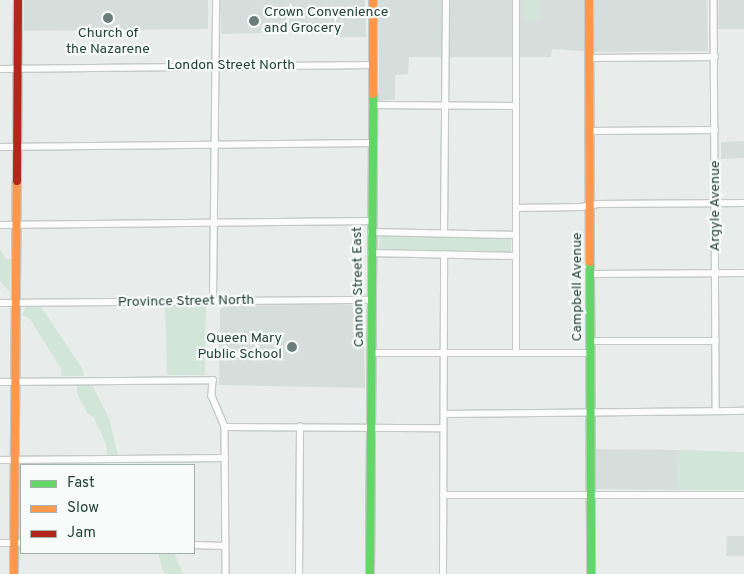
<!DOCTYPE html>
<html>
<head>
<meta charset="utf-8">
<style>
	body { margin:0 }
	#map { position:relative; width:744px; height:574px; overflow:hidden; background:#e8edeb; font-family:Overpass,sans-serif }
	div>[style] { position:absolute }
	.built>* { inset:0; background:#d6dedb }
	.green>* { inset:0; background:#d1e6d8 }
	.roads { filter:drop-shadow(1px 0 #c5cac8) drop-shadow(-1px 0 #c5cac8) drop-shadow(0 1px #c5cac8) drop-shadow(0 -1px #c5cac8) }
	.street>* { height:5.5px; margin:-2.75px; padding:0 2.75px; transform-origin:2.75px; border-radius:2.75px; background:#fcfcfc }
	.fast>* { height:8px; margin:-4px; padding:0 4px; transform-origin:4px; border-radius:4px; background:#63d668 }
	.slow>* { height:8px; margin:-4px; padding:0 4px; transform-origin:4px; border-radius:4px; background:#ff974d }
	.jam>* { height:8px; margin:-4px; padding:0 4px; transform-origin:4px; border-radius:4px; background:#b3261e }
	.dots>* { width:14px; height:14px; translate:-50% -50%; box-sizing:border-box; border:2px solid #f7fbf9; border-radius:50% }
	span { translate:-50% -50%; white-space:nowrap; text-align:center; line-height:1.15; -webkit-text-stroke:4.5px #f7fbf9; paint-order:stroke }
	.poi-label { font-size:14px; color:#24423a }
	.left { translate:0 -50%; text-align:left }
	.right { translate:-100% -50%; text-align:right }
	.street-label { font-size:14px; color:#24423a }
	.legend { position:absolute; left:20px; top:464px; width:175px; height:90px; box-sizing:border-box; background:#f7fbf9; border:1px solid #a3b1ad; margin:0; padding:6px 9px; list-style:none; font-size:15px; color:#24423a }
	.legend li { display:flex; align-items:center; gap:10px; height:25px }
	.legend b { width:25px; border:1px solid #a3b1ad }
</style>
</head>
<body>
<div id="map">
	<div class="built">
		<div style="clip-path:polygon(24px 0,208px 0,208px 29px,24px 31px)"></div>
		<div style="clip-path:polygon(220px 0,365px 0,366px 37px,336px 37px,335px 25px,261px 27px,261px 33px,221px 34px)"></div>
		<div style="clip-path:polygon(378px 0,707px 0,708px 51px,596px 52px,552px 49px,551px 57px,409px 57px,408px 74px,395px 75px,395px 99px,379px 101px)"></div>
		<div style="clip-path:polygon(719px 0,744px 0,744px 29px,718px 29px)"></div>
		<div style="clip-path:polygon(744px 141px,744px 158px,721px 159px,721px 142px)"></div>
		<div style="clip-path:polygon(363px 304px,365px 388px,219px 385px,220px 309px,226px 306px)"></div>
		<div style="clip-path:polygon(596px 449px,679px 450px,678px 490px,596px 489px)"></div>
		<div style="clip-path:polygon(727px 536px,744px 536px,744px 556px,726px 556px)"></div>
	</div>
	<div class="green">
		<div style="clip-path:polygon(524px 0,538px 0,539px 19px,524px 20px)"></div>
		<div style="clip-path:polygon(380px 235px,511px 238px,511px 252px,379px 249px)"></div>
		<div style="clip-path:polygon(0 249px,6px 259px,11px 259px,10px 292px,0 281px)"></div>
		<div style="clip-path:polygon(206px 305px,205px 375px,167px 375px,165px 306px)"></div>
		<div style="clip-path:polygon(26px 307px,41px 307px,83px 370px,84px 376px,61px 376px,61px 369px,30px 319px,22px 315px)"></div>
		<div style="clip-path:polygon(77px 385px,92px 385px,109px 418px,118px 455px,107px 455px,106px 444px,94px 418px,87px 413px,77px 393px)"></div>
		<div style="clip-path:polygon(679px 450px,744px 452px,744px 490px,678px 490px)"></div>
		<div style="clip-path:polygon(158px 553px,174px 553px,183px 574px,166px 574px,163px 571px)"></div>
	</div>
	<div class="roads">
		<div class="street">
			<div style="left:714px;top:0;width:411px;rotate:89.7deg"></div>
			<div style="left:589px;top:58px;width:126px;rotate:-0.5deg"></div>
			<div style="left:0;top:69px;width:372px;rotate:-0.6deg"></div>
			<div style="left:372px;top:105px;width:144px;rotate:0.4deg"></div>
			<div style="left:590px;top:131px;width:125px;rotate:-0.5deg"></div>
			<div style="left:0;top:147px;width:371px;rotate:-0.6deg"></div>
			<div style="left:516px;top:208px;width:65px;rotate:-0.9deg"></div>
			<div style="left:581px;top:207px;width:17px;rotate:-10deg"></div>
			<div style="left:598px;top:204px;width:146px;rotate:-0.4deg"></div>
			<div style="left:0;top:225px;width:371px;rotate:-0.6deg"></div>
			<div style="left:371px;top:232px;width:145px;rotate:1.2deg"></div>
			<div style="left:444px;top:233px;width:233px;rotate:-89.5deg"></div>
			<div style="left:371px;top:253px;width:145px;rotate:1.2deg"></div>
			<div style="left:590px;top:274px;width:154px;rotate:-0.4deg"></div>
			<div style="left:213px;top:301px;width:301px;rotate:-89.4deg"></div>
			<div style="left:0;top:303px;width:373px;rotate:-0.5deg"></div>
			<div style="left:591px;top:341px;width:125px"></div>
			<div style="left:372px;top:353px;width:219px"></div>
			<div style="left:516px;top:353px;width:353px;rotate:-90deg"></div>
			<div style="left:0;top:382px;width:213px;rotate:-0.5deg"></div>
			<div style="left:213px;top:380px;width:16px;rotate:94deg"></div>
			<div style="left:212px;top:396px;width:34px;rotate:67deg"></div>
			<div style="left:225px;top:427px;width:147px;rotate:89.6deg"></div>
			<div style="left:444px;top:414px;width:300px;rotate:-0.6deg"></div>
			<div style="left:225px;top:427px;width:218px;rotate:0.3deg"></div>
			<div style="left:0;top:460px;width:225px;rotate:-0.5deg"></div>
			<div style="left:443px;top:495px;width:301px"></div>
			<div style="left:0;top:543px;width:21px"></div>
			<div style="left:194px;top:545px;width:31px;rotate:2deg"></div>
			<div style="left:299px;top:574px;width:147px;rotate:-89.6deg"></div>
			<div style="left:443px;top:574px;width:319px;rotate:-89.8deg"></div>
		</div>
		<div class="fast">
			<div style="left:590px;top:262px;width:312px;rotate:89.8deg"></div>
			<div style="left:370px;top:574px;width:480px;rotate:-89.6deg"></div>
		</div>
		<div class="slow">
			<div style="left:589px;top:0;width:262px;rotate:89.8deg"></div>
			<div style="left:373px;top:94px;width:94px;rotate:-90deg"></div>
			<div style="left:14px;top:574px;width:393px;rotate:-89.6deg"></div>
		</div>
		<div class="jam">
			<div style="left:17px;top:181px;width:181px;rotate:-89.7deg"></div>
		</div>
	</div>
	<div class="dots">
		<div style="left:108px;top:18px;background:#697e78"></div>
		<div style="left:254px;top:21px;background:#697e78"></div>
		<div style="left:292px;top:347px;background:#697e78"></div>
	</div>
	<div class="poi-label">
		<span class="left" style="left:264px;top:21px">Crown Convenience<br>and Grocery</span>
		<span style="left:108px;top:42px">Church of<br>the Nazarene</span>
		<span class="right" style="left:282px;top:347px">Queen Mary<br>Public School</span>
	</div>
	<div class="street-label">
		<span style="left:231px;top:66px">London Street North</span>
		<span style="left:716px;top:206px;rotate:-90deg">Argyle Avenue</span>
		<span style="left:359px;top:287px;rotate:-91deg">Cannon Street East</span>
		<span style="left:578px;top:287px;rotate:-90deg">Campbell Avenue</span>
		<span style="left:186px;top:302px;rotate:-1deg">Province Street North</span>
	</div>
	<ul class="legend">
	<li><b style="height:6px;background:#63d668"></b>Fast</li>
	<li><b style="height:6px;background:#ff974d"></b>Slow</li>
	<li><b style="height:6px;background:#b3261e"></b>Jam</li>
	</ul>
</div>
</body>
</html>
